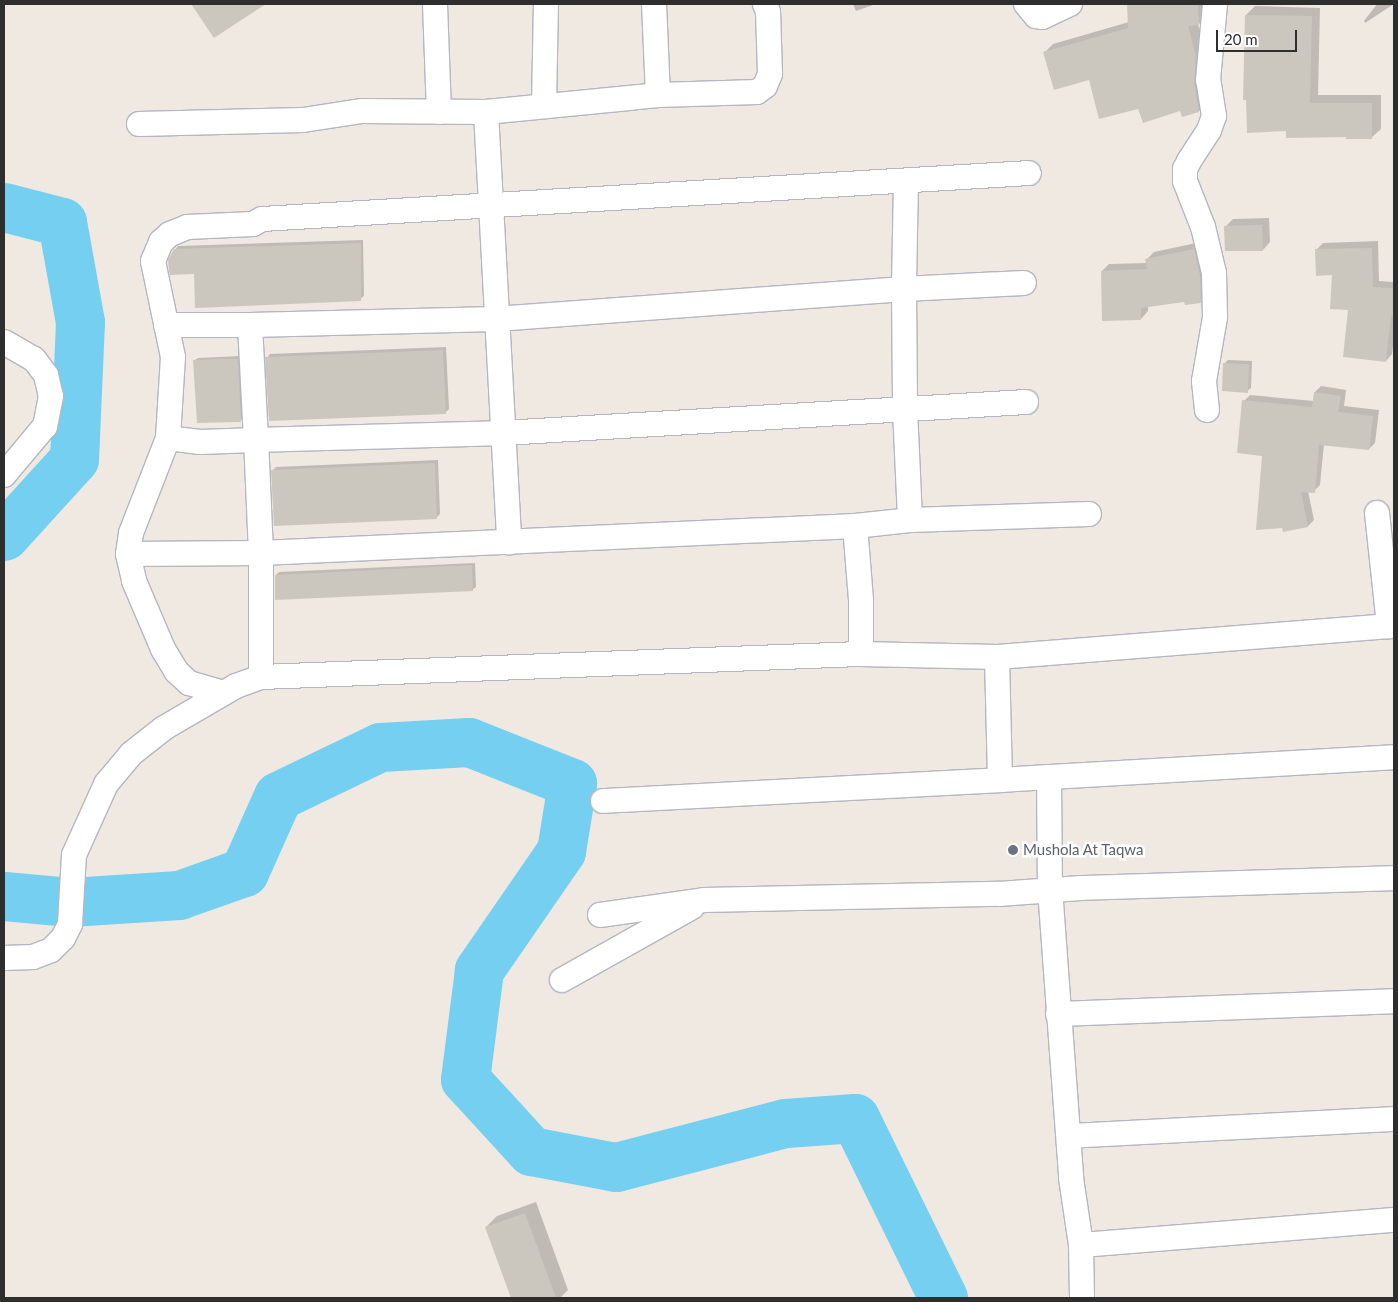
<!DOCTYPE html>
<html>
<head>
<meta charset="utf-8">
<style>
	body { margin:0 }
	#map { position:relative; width:1398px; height:1302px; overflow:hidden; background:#efe9e1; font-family:Lato,sans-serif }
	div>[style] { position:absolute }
	.shadow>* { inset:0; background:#0003 }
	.river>* { height:49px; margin:-24.5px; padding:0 24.5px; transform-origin:24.5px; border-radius:24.5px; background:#75cff0 }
	.building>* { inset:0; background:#cbc7bf }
	.roads { filter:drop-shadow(1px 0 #b4b7c1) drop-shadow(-1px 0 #b4b7c1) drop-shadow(0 1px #b4b7c1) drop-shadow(0 -1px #b4b7c1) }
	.minor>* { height:24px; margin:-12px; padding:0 12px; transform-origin:12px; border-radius:12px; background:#fff }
	.dots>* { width:14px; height:14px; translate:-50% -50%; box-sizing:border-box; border:2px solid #fff; border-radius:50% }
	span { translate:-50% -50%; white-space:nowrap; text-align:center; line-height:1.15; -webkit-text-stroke:5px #fff; paint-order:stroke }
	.worship-label { font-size:15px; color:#5b616d }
	.left { translate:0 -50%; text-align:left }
	.frame { position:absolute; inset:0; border:5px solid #2e2e2e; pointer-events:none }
	.scale { position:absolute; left:1216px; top:30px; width:81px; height:22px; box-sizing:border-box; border:2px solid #2e2e2e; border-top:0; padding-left:6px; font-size:15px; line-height:18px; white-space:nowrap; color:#2e2e2e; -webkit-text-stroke:4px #fff; paint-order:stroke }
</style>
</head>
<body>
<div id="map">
	<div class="shadow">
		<div style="clip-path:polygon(196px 4px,250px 4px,253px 8px,194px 6px)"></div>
		<div style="clip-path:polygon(853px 4px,876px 4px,856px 11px)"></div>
		<div style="clip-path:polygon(1128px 4px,1206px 4px,1207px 16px,1198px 25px,1204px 47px,1207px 103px,1199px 111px,1139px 108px,1044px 53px,1053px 44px,1129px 22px)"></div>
		<div style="clip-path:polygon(1377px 4px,1394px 4px,1365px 23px,1364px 21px)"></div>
		<div style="clip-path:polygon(1255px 6px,1320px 8px,1318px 95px,1381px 95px,1381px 129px,1371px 138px,1287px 130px,1246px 15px)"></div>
		<div style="clip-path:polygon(1269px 218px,1270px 242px,1263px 250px,1225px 227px,1233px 219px)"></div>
		<div style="clip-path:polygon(363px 240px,364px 296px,360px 299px,196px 273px,175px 250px,178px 246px)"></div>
		<div style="clip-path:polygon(1378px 241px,1379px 281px,1394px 282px,1394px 338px,1392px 354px,1386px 361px,1350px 309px,1333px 274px,1316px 250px,1323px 243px)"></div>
		<div style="clip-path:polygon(1201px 242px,1208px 294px,1200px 301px,1185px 300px,1148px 306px,1148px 311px,1141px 319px,1102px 271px,1109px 264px,1147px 263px,1146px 260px,1154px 252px)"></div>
		<div style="clip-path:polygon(446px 347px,449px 409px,446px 412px,267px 358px,270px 354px)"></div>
		<div style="clip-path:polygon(241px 356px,244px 417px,241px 420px,194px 361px,198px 358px)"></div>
		<div style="clip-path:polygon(1228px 360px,1252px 361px,1251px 388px,1247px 391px,1224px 364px)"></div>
		<div style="clip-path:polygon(1321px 386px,1346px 390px,1344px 406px,1379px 410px,1375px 443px,1369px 449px,1324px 444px,1320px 485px,1314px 491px,1308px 491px,1314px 520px,1308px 526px,1284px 531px,1264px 455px,1244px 401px,1250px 395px,1314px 401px,1315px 392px)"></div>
		<div style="clip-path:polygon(438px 460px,440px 514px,437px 517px,272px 471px,276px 467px)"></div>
		<div style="clip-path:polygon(475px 563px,476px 587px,472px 590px,276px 575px,279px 572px)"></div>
		<div style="clip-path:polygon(536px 1202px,568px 1290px,560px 1298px,512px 1298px,486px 1227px,497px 1216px)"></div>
	</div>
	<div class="river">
		<div style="left:4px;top:207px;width:60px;rotate:14.5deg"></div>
		<div style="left:62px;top:222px;width:102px;rotate:79.8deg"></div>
		<div style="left:80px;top:322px;width:137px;rotate:92.5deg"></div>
		<div style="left:74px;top:459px;width:104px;rotate:132.3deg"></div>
		<div style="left:4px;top:896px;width:66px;rotate:5.2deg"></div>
		<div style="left:70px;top:902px;width:109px;rotate:-3.7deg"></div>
		<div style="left:179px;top:895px;width:69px;rotate:-19.5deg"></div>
		<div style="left:244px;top:872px;width:83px;rotate:-65.9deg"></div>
		<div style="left:278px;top:796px;width:113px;rotate:-25.7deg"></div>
		<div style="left:380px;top:747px;width:89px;rotate:-3.2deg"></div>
		<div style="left:469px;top:742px;width:111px;rotate:21.7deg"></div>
		<div style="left:572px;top:783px;width:69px;rotate:99.2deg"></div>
		<div style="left:561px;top:851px;width:145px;rotate:124.6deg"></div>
		<div style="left:479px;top:970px;width:110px;rotate:97.3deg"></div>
		<div style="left:465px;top:1079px;width:98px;rotate:47.5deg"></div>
		<div style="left:531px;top:1151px;width:86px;rotate:10.7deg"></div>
		<div style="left:616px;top:1167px;width:175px;rotate:-14.6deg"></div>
		<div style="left:785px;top:1123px;width:70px;rotate:-4.1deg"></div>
		<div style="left:855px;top:1118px;width:200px;rotate:63.9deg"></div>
	</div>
	<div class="building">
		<div style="clip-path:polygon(191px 4px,266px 4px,214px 38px)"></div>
		<div style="clip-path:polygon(1127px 4px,1198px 4px,1199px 25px,1188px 26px,1196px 56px,1194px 82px,1199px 112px,1182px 117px,1180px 111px,1143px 123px,1138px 109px,1099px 119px,1089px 80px,1054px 90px,1043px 52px,1128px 28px)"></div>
		<div style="clip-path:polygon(1245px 15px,1312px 16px,1310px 103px,1372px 103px,1372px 139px,1346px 139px,1346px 137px,1286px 138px,1286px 131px,1247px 133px,1246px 100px,1243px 100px)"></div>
		<div style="clip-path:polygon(1262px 225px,1263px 251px,1225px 251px,1224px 226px)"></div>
		<div style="clip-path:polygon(361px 243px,361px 301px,195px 308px,194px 274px,170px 275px,169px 270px,168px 260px,174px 249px)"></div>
		<div style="clip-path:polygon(1372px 248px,1373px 287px,1394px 288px,1394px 316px,1391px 316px,1386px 362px,1343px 357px,1348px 310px,1330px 309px,1332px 275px,1316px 276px,1315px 249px)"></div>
		<div style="clip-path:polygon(1194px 249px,1200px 275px,1201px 303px,1185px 305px,1184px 302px,1141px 308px,1141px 320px,1102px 321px,1101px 271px,1147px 269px,1145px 259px)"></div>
		<div style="clip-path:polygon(443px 350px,446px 414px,269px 421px,265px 357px)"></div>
		<div style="clip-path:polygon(218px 359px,238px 359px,241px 422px,197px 423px,193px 360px)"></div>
		<div style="clip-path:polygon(1223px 363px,1249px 364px,1248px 393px,1222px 391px)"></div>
		<div style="clip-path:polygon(1314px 392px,1341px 396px,1338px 412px,1373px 416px,1369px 450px,1319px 445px,1315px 493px,1301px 492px,1308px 527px,1283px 532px,1282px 528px,1256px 530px,1262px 456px,1237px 453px,1242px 400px,1312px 407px)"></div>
		<div style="clip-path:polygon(435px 463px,437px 519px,274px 526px,271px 470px)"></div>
		<div style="clip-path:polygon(472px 565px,473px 591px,275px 600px,275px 575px)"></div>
		<div style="clip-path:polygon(525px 1213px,556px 1298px,511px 1298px,485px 1227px)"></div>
	</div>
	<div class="roads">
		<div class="minor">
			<div style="left:435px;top:4px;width:108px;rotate:87.9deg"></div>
			<div style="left:654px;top:4px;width:91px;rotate:87.5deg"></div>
			<div style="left:1026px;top:4px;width:16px;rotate:50deg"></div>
			<div style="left:1036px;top:16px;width:6px;rotate:9deg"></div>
			<div style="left:1042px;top:17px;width:31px;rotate:-25deg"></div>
			<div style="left:544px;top:106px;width:102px;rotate:-88.9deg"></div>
			<div style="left:486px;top:112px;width:431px;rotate:86.9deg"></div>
			<div style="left:139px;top:124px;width:164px;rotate:-1.4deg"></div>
			<div style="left:303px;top:120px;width:60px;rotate:-8.7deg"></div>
			<div style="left:362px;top:111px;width:124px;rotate:0.5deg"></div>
			<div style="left:486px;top:112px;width:173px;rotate:-5.6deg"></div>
			<div style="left:658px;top:95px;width:99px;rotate:-1.7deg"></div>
			<div style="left:757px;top:92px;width:10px;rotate:-37deg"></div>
			<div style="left:765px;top:86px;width:13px;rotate:-67deg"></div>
			<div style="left:770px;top:74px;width:62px;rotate:-91.8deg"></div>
			<div style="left:768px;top:12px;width:9px;rotate:-111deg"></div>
			<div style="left:906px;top:181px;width:108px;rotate:91.1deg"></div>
			<div style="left:904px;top:289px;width:120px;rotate:89.5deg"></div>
			<div style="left:905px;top:409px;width:111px;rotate:87.4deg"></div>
			<div style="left:166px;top:325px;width:84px"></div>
			<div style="left:250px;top:325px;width:246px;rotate:-1.4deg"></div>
			<div style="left:496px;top:319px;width:409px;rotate:-4.2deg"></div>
			<div style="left:904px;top:289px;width:120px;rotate:-2.9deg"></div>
			<div style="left:250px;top:325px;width:115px;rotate:87deg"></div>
			<div style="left:256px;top:440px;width:56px;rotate:178deg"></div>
			<div style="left:200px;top:442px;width:32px;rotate:-173deg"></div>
			<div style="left:168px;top:438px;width:81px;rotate:-86.5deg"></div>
			<div style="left:173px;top:357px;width:98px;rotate:-101.8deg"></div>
			<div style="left:153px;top:261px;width:21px;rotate:-67deg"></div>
			<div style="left:161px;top:242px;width:12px;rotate:-42deg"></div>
			<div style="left:170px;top:234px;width:18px;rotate:-22deg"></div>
			<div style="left:187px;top:227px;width:66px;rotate:-2.6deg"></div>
			<div style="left:253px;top:224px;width:10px;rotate:-29deg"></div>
			<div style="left:262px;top:219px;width:768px;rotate:-3.43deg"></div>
			<div style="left:4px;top:342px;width:34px;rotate:30deg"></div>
			<div style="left:34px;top:359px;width:20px;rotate:53deg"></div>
			<div style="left:46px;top:375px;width:22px;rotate:77deg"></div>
			<div style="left:51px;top:396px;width:31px;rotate:101deg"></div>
			<div style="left:45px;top:426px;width:64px;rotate:129.9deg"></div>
			<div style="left:1207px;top:410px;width:29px;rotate:-96deg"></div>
			<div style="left:1204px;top:381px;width:65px;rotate:-80.2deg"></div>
			<div style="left:1215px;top:317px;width:44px;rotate:-91.3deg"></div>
			<div style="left:1214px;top:273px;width:47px;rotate:-103.4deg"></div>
			<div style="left:1203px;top:227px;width:49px;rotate:-111.4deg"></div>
			<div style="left:1185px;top:181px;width:12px;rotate:-90deg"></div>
			<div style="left:1185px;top:169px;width:9px;rotate:-63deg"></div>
			<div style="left:1189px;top:161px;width:37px;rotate:-57deg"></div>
			<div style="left:1209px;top:130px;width:15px;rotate:-70deg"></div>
			<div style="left:1214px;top:116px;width:36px;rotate:-99deg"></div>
			<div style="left:1208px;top:80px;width:76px;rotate:-84.7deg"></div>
			<div style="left:168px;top:438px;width:102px;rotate:111.3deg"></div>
			<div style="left:131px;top:533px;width:21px;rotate:98deg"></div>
			<div style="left:128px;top:554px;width:28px;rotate:77deg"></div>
			<div style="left:134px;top:581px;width:74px;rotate:66.9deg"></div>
			<div style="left:163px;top:649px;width:26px;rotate:59deg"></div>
			<div style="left:176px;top:671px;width:18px;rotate:43deg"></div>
			<div style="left:189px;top:683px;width:36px;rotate:16deg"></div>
			<div style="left:1377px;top:513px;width:114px;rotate:83.9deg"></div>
			<div style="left:128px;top:554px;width:133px;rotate:-0.4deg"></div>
			<div style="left:261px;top:553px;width:595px;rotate:-2.6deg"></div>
			<div style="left:855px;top:526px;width:55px;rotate:-6.2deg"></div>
			<div style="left:910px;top:520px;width:179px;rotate:-1.9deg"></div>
			<div style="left:861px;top:654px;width:136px;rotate:1.3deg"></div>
			<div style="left:997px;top:657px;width:123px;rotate:88.6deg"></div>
			<div style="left:1000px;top:780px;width:49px;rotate:-3.5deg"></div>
			<div style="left:1049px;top:777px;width:112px;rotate:89.5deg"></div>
			<div style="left:1050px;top:889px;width:290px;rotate:85.8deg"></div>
			<div style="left:1071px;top:1178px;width:68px;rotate:81.5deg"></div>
			<div style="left:1081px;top:1245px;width:53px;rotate:88.9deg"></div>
			<div style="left:997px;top:657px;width:398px;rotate:-4.5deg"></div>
			<div style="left:261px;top:677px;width:124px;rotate:-90deg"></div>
			<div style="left:261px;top:553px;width:113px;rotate:-92.5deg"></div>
			<div style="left:256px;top:440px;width:247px;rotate:-1.6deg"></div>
			<div style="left:503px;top:433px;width:524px;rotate:-3.39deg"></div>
			<div style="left:1049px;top:777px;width:346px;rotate:-3.3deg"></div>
			<div style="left:603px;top:801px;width:398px;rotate:-3deg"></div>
			<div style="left:600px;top:915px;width:105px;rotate:-8.2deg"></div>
			<div style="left:704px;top:900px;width:295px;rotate:-1.2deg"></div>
			<div style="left:999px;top:894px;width:82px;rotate:-4.2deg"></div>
			<div style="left:1081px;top:888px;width:313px;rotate:-1.8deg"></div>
			<div style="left:4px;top:958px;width:29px;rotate:-2deg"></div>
			<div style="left:33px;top:957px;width:19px;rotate:-21deg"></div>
			<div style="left:51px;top:950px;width:17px;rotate:-45deg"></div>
			<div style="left:63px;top:938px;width:16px;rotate:-63deg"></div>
			<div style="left:70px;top:924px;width:69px;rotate:-86.7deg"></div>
			<div style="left:74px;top:855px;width:78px;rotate:-65.7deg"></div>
			<div style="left:106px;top:784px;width:39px;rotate:-50deg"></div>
			<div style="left:131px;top:754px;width:42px;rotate:-38.2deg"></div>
			<div style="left:164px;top:728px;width:83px;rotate:-30.3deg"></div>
			<div style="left:236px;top:686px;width:27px;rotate:-20deg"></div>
			<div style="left:261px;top:677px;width:600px;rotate:-2.2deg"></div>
			<div style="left:861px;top:654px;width:54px;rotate:-90deg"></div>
			<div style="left:861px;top:600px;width:74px;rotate:-94.6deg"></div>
			<div style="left:562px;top:980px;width:149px;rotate:-29.3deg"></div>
			<div style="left:1058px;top:1014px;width:336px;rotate:-2.2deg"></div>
			<div style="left:1069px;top:1136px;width:325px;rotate:-3deg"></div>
			<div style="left:1081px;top:1245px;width:314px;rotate:-4.6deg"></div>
		</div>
	</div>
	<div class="dots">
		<div style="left:1013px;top:850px;background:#6b7280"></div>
	</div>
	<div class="worship-label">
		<span class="left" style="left:1023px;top:850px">Mushola At Taqwa</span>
	</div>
	<div class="frame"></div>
	<div class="scale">20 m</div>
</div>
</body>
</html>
